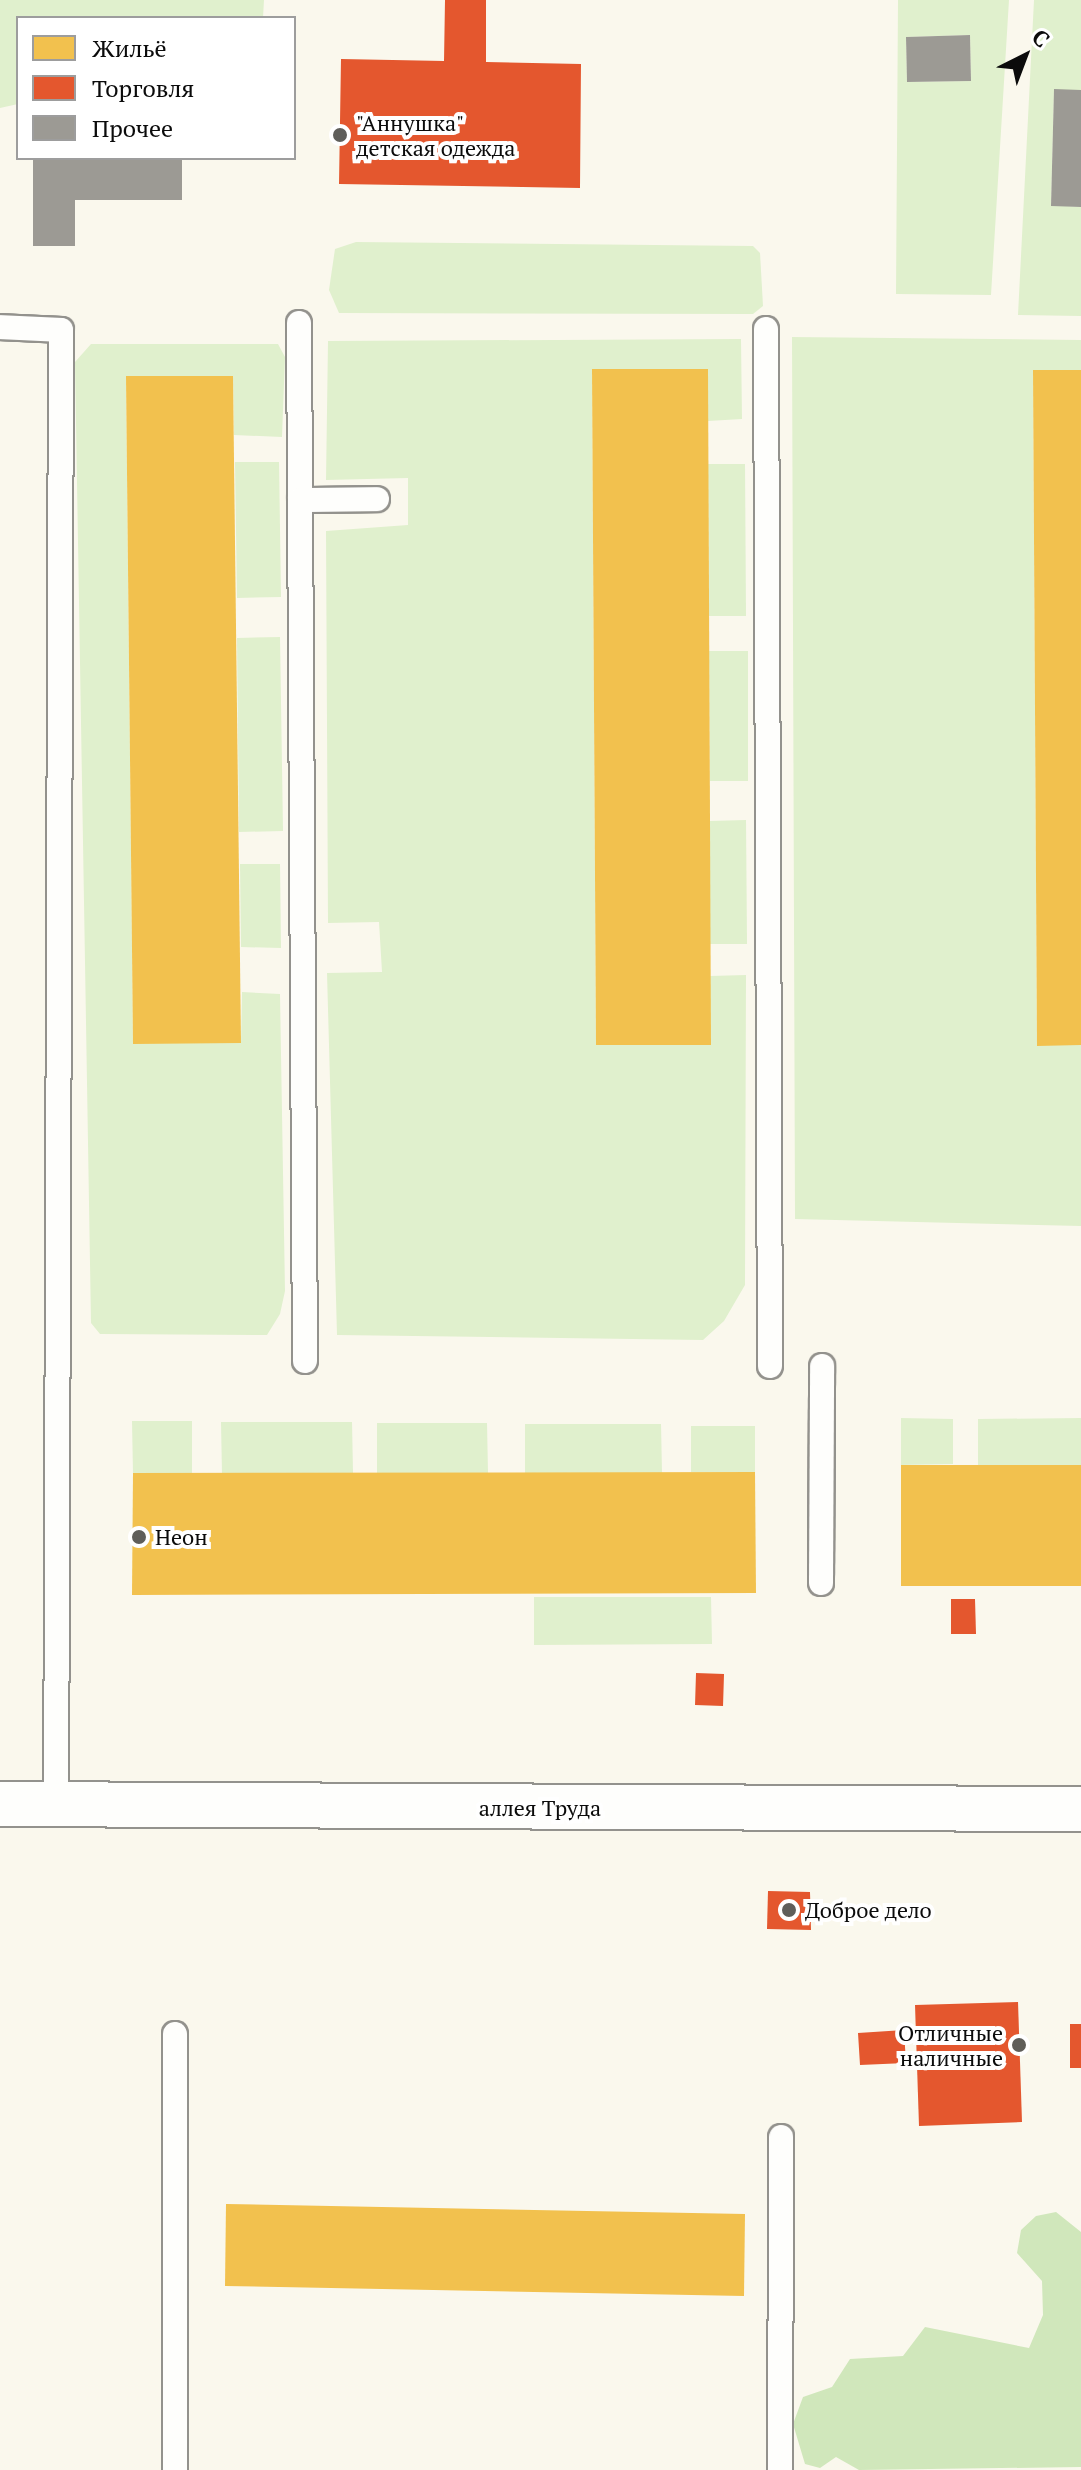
<!DOCTYPE html>
<html>
<head>
<meta charset="utf-8">
<style>
	body { margin:0 }
	#map { position:relative; width:1081px; height:2470px; overflow:hidden; background:#faf8ed; font-family:"PT Serif",serif }
	div>[style] { position:absolute }
	.green>* { inset:0; background:#e0f0cd }
	.forest>* { inset:0; background:#d0e7bb }
	.homes>* { inset:0; background:#f2c14e }
	.shops>* { inset:0; background:#e4572e }
	.building>* { inset:0; background:#9c9a94 }
	.roads { filter:drop-shadow(2px 0 #93928d) drop-shadow(-2px 0 #93928d) drop-shadow(0 2px #93928d) drop-shadow(0 -2px #93928d) }
	.service>* { height:24px; margin:-12px; padding:0 12px; transform-origin:12px; border-radius:12px; background:#fefefc }
	.tertiary>* { height:44px; margin:-22px; padding:0 22px; transform-origin:22px; border-radius:22px; background:#fefefc }
	.dots>* { width:22px; height:22px; translate:-50% -50%; box-sizing:border-box; border:4px solid #fff; border-radius:50% }
	span { translate:-50% -50%; white-space:nowrap; text-align:center; line-height:1.15; -webkit-text-stroke:8px #fff; paint-order:stroke }
	.poi-label { font-size:22px; color:#0b0b0b }
	.left { translate:0 -50%; text-align:left }
	.right { translate:-100% -50%; text-align:right }
	.street-label { font-size:22px; color:#0b0b0b }
	.legend { position:absolute; left:16px; top:16px; width:280px; height:144px; box-sizing:border-box; background:#fff; border:2px solid #9d9d9d; margin:0; padding:10px 14px; list-style:none; font-size:24px; color:#0b0b0b }
	.legend li { display:flex; align-items:center; gap:16px; height:40px }
	.legend b { width:40px; border:2px solid #9d9d9d }
	.north { position:absolute; left:985px; top:16px; width:80px; height:80px; -webkit-text-stroke:6px #fff; paint-order:stroke; rotate:42deg; font-size:22px; font-weight:700; line-height:32px; text-align:center; color:#0b0b0b }
	.north::after { content:''; display:block; margin:auto; width:28px; height:36px; background:#0b0b0b; clip-path:polygon(50% 0,100% 100%,50% 72%,0 100%) }
</style>
</head>
<body>
<div id="map">
	<div class="green">
		<div style="clip-path:polygon(0 0,264px 0,263px 18px,18px 18px,18px 104px,0 108px)"></div>
		<div style="clip-path:polygon(evenodd,898px 0,1009px 0,991px 295px,896px 294px,898px 0,970px 35px,971px 81px,907px 82px,906px 37px,970px 35px)"></div>
		<div style="clip-path:polygon(1034px 0,1081px 0,1081px 90px,1054px 90px,1051px 205px,1081px 207px,1081px 316px,1018px 315px)"></div>
		<div style="clip-path:polygon(356px 242px,753px 246px,760px 253px,763px 306px,753px 314px,339px 313px,329px 290px,335px 249px)"></div>
		<div style="clip-path:polygon(792px 337px,1081px 340px,1081px 370px,1033px 371px,1037px 1045px,1081px 1045px,1081px 1226px,795px 1219px)"></div>
		<div style="clip-path:polygon(741px 339px,742px 419px,708px 421px,708px 369px,592px 369px,596px 1045px,710px 1045px,710px 976px,746px 975px,745px 1285px,724px 1321px,703px 1340px,337px 1335px,327px 973px,382px 972px,379px 922px,328px 923px,326px 531px,408px 525px,408px 478px,326px 480px,328px 341px)"></div>
		<div style="clip-path:polygon(91px 344px,278px 344px,285px 357px,282px 437px,234px 435px,233px 376px,126px 377px,133px 1043px,241px 1043px,242px 992px,280px 994px,285px 1291px,280px 1314px,267px 1335px,100px 1334px,91px 1323px,75px 362px)"></div>
		<div style="clip-path:polygon(235px 462px,279px 462px,281px 597px,237px 598px)"></div>
		<div style="clip-path:polygon(708px 464px,745px 464px,746px 616px,709px 616px)"></div>
		<div style="clip-path:polygon(280px 637px,283px 831px,239px 832px,237px 638px)"></div>
		<div style="clip-path:polygon(709px 651px,748px 651px,748px 781px,710px 781px)"></div>
		<div style="clip-path:polygon(746px 820px,747px 944px,710px 944px,710px 821px)"></div>
		<div style="clip-path:polygon(240px 864px,280px 864px,281px 948px,241px 947px)"></div>
		<div style="clip-path:polygon(901px 1418px,953px 1419px,953px 1464px,901px 1465px)"></div>
		<div style="clip-path:polygon(1081px 1418px,1081px 1465px,978px 1465px,978px 1419px)"></div>
		<div style="clip-path:polygon(132px 1421px,192px 1421px,192px 1473px,133px 1473px)"></div>
		<div style="clip-path:polygon(221px 1422px,352px 1422px,353px 1473px,222px 1474px)"></div>
		<div style="clip-path:polygon(377px 1423px,487px 1423px,488px 1473px,377px 1473px)"></div>
		<div style="clip-path:polygon(525px 1424px,661px 1424px,662px 1473px,525px 1473px)"></div>
		<div style="clip-path:polygon(691px 1426px,755px 1426px,755px 1472px,691px 1472px)"></div>
		<div style="clip-path:polygon(534px 1597px,711px 1597px,712px 1644px,534px 1645px)"></div>
	</div>
	<div class="forest">
		<div style="clip-path:polygon(1056px 2212px,1081px 2232px,1081px 2467px,859px 2470px,836px 2457px,820px 2468px,805px 2464px,793px 2424px,803px 2397px,832px 2387px,850px 2359px,903px 2356px,925px 2327px,1029px 2348px,1043px 2315px,1042px 2281px,1017px 2253px,1021px 2230px,1036px 2216px)"></div>
	</div>
	<div class="homes">
		<div style="clip-path:polygon(592px 369px,708px 369px,711px 1045px,596px 1045px)"></div>
		<div style="clip-path:polygon(1033px 370px,1081px 370px,1081px 1045px,1037px 1046px)"></div>
		<div style="clip-path:polygon(126px 376px,233px 376px,241px 1043px,133px 1044px)"></div>
		<div style="clip-path:polygon(901px 1465px,1081px 1465px,1081px 1586px,901px 1586px)"></div>
		<div style="clip-path:polygon(755px 1472px,756px 1593px,132px 1595px,133px 1473px)"></div>
		<div style="clip-path:polygon(226px 2204px,745px 2214px,744px 2296px,225px 2286px)"></div>
	</div>
	<div class="shops">
		<div style="clip-path:polygon(445px 0,486px 0,486px 62px,581px 64px,580px 188px,339px 184px,341px 59px,444px 61px)"></div>
		<div style="clip-path:polygon(951px 1599px,975px 1599px,976px 1634px,951px 1634px)"></div>
		<div style="clip-path:polygon(696px 1673px,724px 1674px,723px 1706px,695px 1705px)"></div>
		<div style="clip-path:polygon(768px 1891px,810px 1892px,811px 1930px,767px 1929px)"></div>
		<div style="clip-path:polygon(1018px 2002px,1022px 2122px,919px 2126px,915px 2005px)"></div>
		<div style="clip-path:polygon(1070px 2024px,1081px 2024px,1081px 2068px,1070px 2068px)"></div>
		<div style="clip-path:polygon(904px 2030px,906px 2063px,860px 2065px,858px 2033px)"></div>
	</div>
	<div class="building">
		<div style="clip-path:polygon(970px 35px,971px 81px,907px 82px,906px 37px)"></div>
		<div style="clip-path:polygon(1054px 89px,1081px 90px,1081px 207px,1051px 206px)"></div>
		<div style="clip-path:polygon(33px 158px,182px 158px,182px 200px,75px 200px,75px 246px,33px 246px)"></div>
	</div>
	<div class="roads">
		<div class="service">
			<div style="left:299px;top:323px;width:1038px;rotate:89.67deg"></div>
			<div style="left:0;top:327px;width:61px;rotate:2.8deg"></div>
			<div style="left:61px;top:330px;width:1474px;rotate:90.19deg"></div>
			<div style="left:766px;top:329px;width:1037px;rotate:89.78deg"></div>
			<div style="left:300px;top:500px;width:77px;rotate:-0.7deg"></div>
			<div style="left:821px;top:1583px;width:217px;rotate:-89.7deg"></div>
			<div style="left:175px;top:2034px;width:436px;rotate:90deg"></div>
			<div style="left:780px;top:2470px;width:333px;rotate:-89.8deg"></div>
		</div>
		<div class="tertiary">
			<div style="left:0;top:1804px;width:1081px;rotate:0.27deg"></div>
		</div>
	</div>
	<div class="dots">
		<div style="left:340px;top:135px;background:#5f5e5a"></div>
		<div style="left:139px;top:1537px;background:#5f5e5a"></div>
		<div style="left:789px;top:1910px;background:#5f5e5a"></div>
		<div style="left:1019px;top:2045px;background:#5f5e5a"></div>
	</div>
	<div class="poi-label">
		<span class="left" style="left:356px;top:135px">"Аннушка"<br>детская одежда</span>
		<span class="left" style="left:155px;top:1537px">Неон</span>
		<span class="left" style="left:805px;top:1910px">Доброе дело</span>
		<span class="right" style="left:1003px;top:2045px">Отличные<br>наличные</span>
	</div>
	<div class="street-label">
		<span style="left:540px;top:1808px">аллея Труда</span>
	</div>
	<ul class="legend">
	<li><b style="height:22px;background:#f2c14e"></b>Жильё</li>
	<li><b style="height:22px;background:#e4572e"></b>Торговля</li>
	<li><b style="height:22px;background:#9c9a94"></b>Прочее</li>
	</ul>
	<div class="north">С</div>
</div>
</body>
</html>
